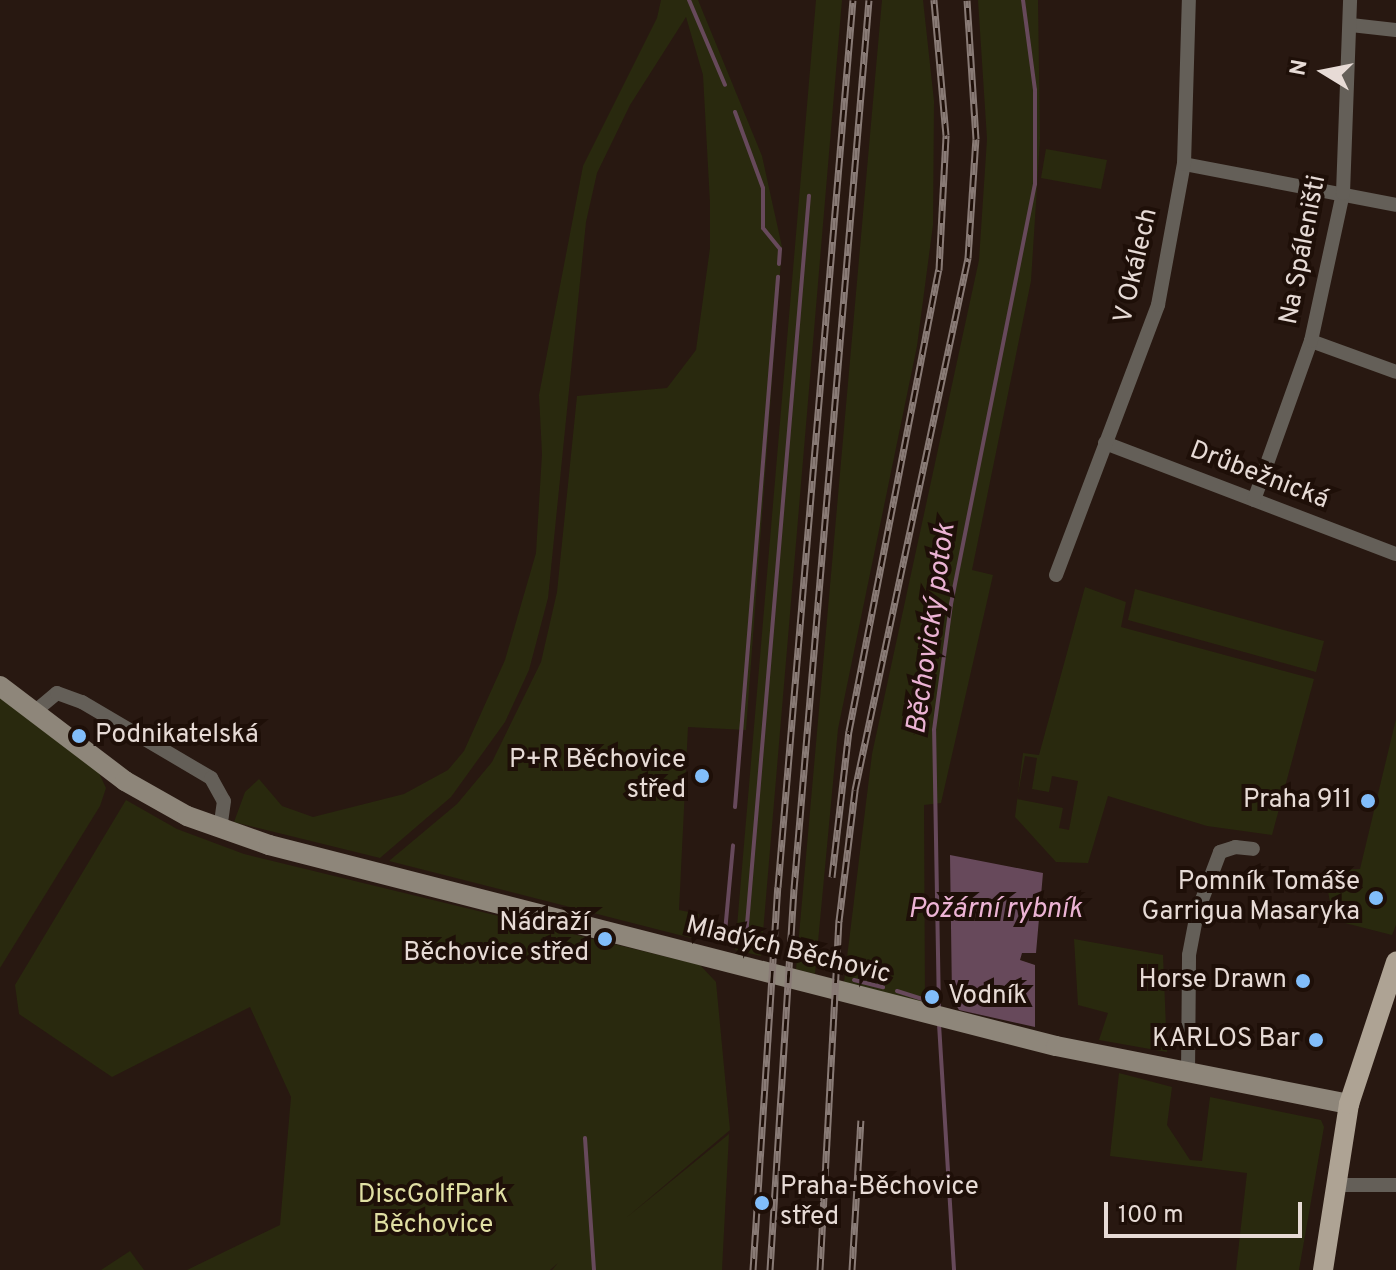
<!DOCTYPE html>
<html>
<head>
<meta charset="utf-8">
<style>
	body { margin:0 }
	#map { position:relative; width:1396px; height:1270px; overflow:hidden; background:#281811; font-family:Overpass,sans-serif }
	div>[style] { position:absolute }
	.green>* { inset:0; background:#29290e }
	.water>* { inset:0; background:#67495b }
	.stream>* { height:4px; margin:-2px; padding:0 2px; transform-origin:2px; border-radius:2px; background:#67495b }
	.street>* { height:14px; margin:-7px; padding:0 7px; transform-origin:7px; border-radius:7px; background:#645f58 }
	.secondary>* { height:20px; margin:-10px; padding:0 10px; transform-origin:10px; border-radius:10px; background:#8e867a }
	.primary>* { height:20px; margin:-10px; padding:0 10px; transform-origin:10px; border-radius:10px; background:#aea394 }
	.rail>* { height:7px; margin-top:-3.5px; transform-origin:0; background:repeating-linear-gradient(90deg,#1e0f08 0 12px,#897b76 0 24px); box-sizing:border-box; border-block:2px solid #897b76 }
	.dots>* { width:22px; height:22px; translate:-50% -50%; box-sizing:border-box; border:4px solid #1e0f08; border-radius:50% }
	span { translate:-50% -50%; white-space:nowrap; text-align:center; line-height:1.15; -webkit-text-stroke:8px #1e0f08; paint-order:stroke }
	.street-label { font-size:26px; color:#e7dbd6 }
	.poi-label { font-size:26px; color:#e7dbd6 }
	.left { translate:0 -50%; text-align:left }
	.right { translate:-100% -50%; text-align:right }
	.park-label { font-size:26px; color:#e0dfa3 }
	.water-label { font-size:28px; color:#ecb3d4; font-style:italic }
	.north { position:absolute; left:1284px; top:32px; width:80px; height:80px; -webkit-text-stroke:6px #1e0f08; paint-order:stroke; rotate:280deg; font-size:22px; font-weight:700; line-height:32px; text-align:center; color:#e7dbd6 }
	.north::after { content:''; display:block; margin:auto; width:28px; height:36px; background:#e7dbd6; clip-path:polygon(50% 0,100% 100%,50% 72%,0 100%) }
	.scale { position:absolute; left:1104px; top:1202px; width:198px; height:36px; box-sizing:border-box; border:4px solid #e7dbd6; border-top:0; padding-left:10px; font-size:24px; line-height:28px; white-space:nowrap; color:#e7dbd6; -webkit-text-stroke:6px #1e0f08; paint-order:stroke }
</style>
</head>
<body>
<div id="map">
	<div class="green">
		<div style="clip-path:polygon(661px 0,698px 0,762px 156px,782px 247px,746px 730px,688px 727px,679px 910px,699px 914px,695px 939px,389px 861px,457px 804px,492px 762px,541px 662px,557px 592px,577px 396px,667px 388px,696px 350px,710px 248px,710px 203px,703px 75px,686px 17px,630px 105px,597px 173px,586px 222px,548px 598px,529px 670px,505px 722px,451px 797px,380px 858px,234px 822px,245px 792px,259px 779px,282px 806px,313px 817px,404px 794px,448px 770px,464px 751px,505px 660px,536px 553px,542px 454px,539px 395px,583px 166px,657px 18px)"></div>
		<div style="clip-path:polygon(816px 0,842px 0,761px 956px,735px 950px)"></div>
		<div style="clip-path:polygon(882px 0,923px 0,934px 101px,933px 225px,917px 346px,838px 729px,815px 974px,796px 969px)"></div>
		<div style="clip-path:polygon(978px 0,1038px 0,1040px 139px,1031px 281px,972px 570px,993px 575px,941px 803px,924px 805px,925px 1003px,844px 982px,872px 754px,979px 260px,987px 139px)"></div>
		<div style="clip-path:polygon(1046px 149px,1107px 160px,1101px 189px,1041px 178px)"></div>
		<div style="clip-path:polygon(evenodd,1085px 587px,1126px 602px,1121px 627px,1314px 679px,1272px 835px,1207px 826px,1108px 796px,1088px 863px,1056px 862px,1015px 817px,1023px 753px,1039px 755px,1085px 587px,1025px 756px,1037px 758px,1032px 789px,1049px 792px,1052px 776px,1078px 781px,1069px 830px,1059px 828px,1063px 808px,1017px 799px,1025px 756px)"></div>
		<div style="clip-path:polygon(1135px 589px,1324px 641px,1316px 672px,1128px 620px)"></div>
		<div style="clip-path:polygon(0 697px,98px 771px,106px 788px,100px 806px,0 968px)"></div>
		<div style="clip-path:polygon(1396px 719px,1396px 925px,1392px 935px,1333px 920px,1328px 891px,1334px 870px,1360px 869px)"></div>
		<div style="clip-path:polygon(126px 800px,177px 829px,244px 854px,700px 965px,716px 982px,730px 1130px,626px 1218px,729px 1134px,722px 1270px,552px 1270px,558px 1263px,550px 1270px,187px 1270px,280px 1225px,291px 1097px,250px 1007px,112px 1077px,19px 1014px,15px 985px)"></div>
		<div style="clip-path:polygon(1074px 939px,1163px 955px,1167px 1052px,1099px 1040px,1108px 1013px,1078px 1005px)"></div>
		<div style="clip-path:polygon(1119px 1073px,1172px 1087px,1167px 1125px,1190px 1160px,1202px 1161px,1210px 1097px,1321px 1120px,1324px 1127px,1299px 1270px,1236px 1270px,1247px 1173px,1110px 1156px)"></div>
		<div style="clip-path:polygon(130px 1251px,144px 1270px,101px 1270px)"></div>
	</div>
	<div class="water">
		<div style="clip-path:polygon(950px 855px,1043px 873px,1036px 953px,1022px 953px,1020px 960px,1035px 965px,1035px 1027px,959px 1010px,952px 998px)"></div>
	</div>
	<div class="stream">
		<div style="left:689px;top:0;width:92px;rotate:67deg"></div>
		<div style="left:735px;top:112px;width:81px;rotate:69.8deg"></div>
		<div style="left:763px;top:188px;width:40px;rotate:90deg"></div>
		<div style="left:763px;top:228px;width:27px;rotate:51deg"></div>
		<div style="left:780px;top:249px;width:15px;rotate:94deg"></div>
		<div style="left:735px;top:807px;width:532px;rotate:-85.36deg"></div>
		<div style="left:725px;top:932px;width:87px;rotate:-84.7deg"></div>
		<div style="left:745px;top:948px;width:755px;rotate:-85.14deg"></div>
		<div style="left:854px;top:980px;width:30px;rotate:14deg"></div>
		<div style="left:897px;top:991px;width:43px;rotate:17.6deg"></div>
		<div style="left:939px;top:1011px;width:281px;rotate:-91deg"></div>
		<div style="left:934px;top:730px;width:127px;rotate:-82.3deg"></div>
		<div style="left:951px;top:604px;width:428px;rotate:-78.7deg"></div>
		<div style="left:1035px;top:184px;width:94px;rotate:-90deg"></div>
		<div style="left:1035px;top:90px;width:91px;rotate:-97.6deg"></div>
		<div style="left:939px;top:1024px;width:246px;rotate:86.5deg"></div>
		<div style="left:585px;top:1138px;width:132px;rotate:86.1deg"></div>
	</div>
	<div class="street">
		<div style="left:1351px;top:25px;width:45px;rotate:6.3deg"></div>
		<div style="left:1184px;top:164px;width:216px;rotate:10.9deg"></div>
		<div style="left:1311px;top:341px;width:90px;rotate:20deg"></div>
		<div style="left:1105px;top:443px;width:311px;rotate:20.9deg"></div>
		<div style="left:1254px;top:500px;width:169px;rotate:-70.3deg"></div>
		<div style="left:1311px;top:341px;width:151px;rotate:-77.8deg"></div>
		<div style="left:1343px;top:193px;width:193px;rotate:-87.9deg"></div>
		<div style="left:1056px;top:575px;width:289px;rotate:-69.3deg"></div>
		<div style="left:1158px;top:305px;width:143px;rotate:-79.6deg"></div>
		<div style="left:1184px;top:164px;width:164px;rotate:-88.3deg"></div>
		<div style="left:33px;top:713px;width:31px;rotate:-40deg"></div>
		<div style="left:57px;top:693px;width:27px;rotate:20deg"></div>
		<div style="left:82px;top:702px;width:150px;rotate:30.5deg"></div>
		<div style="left:211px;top:778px;width:26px;rotate:61deg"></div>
		<div style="left:224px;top:801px;width:28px;rotate:98deg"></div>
		<div style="left:1188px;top:1074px;width:119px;rotate:-89.5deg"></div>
		<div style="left:1189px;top:955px;width:43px;rotate:-79.2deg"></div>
		<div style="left:1197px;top:913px;width:65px;rotate:-69.3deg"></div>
		<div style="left:1220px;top:852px;width:16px;rotate:-18deg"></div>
		<div style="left:1235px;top:847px;width:18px;rotate:6deg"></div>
		<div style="left:1335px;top:1185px;width:61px"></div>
	</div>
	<div class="secondary">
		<div style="left:0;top:686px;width:157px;rotate:37.2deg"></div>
		<div style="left:125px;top:781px;width:71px;rotate:29.4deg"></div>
		<div style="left:187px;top:816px;width:87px;rotate:19.5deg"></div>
		<div style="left:269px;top:845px;width:812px;rotate:14.33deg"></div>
		<div style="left:1056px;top:1046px;width:299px;rotate:11.2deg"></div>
	</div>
	<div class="primary">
		<div style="left:1323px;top:1270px;width:168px;rotate:-81.1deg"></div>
		<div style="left:1349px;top:1104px;width:150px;rotate:-71.7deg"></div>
	</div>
	<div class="rail">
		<div style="left:832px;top:877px;width:147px;rotate:-83.4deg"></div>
		<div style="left:849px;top:731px;width:470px;rotate:-79deg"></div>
		<div style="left:939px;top:270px;width:135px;rotate:-87deg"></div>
		<div style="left:946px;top:135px;width:136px;rotate:-95.1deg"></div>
		<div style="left:753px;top:1270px;width:384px;rotate:-86.3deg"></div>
		<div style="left:778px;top:887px;width:890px;rotate:-85.17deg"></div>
		<div style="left:770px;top:1270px;width:382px;rotate:-86.4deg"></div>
		<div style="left:794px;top:889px;width:892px;rotate:-85.18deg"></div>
		<div style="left:820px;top:1270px;width:350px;rotate:-86.9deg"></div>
		<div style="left:839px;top:921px;width:132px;rotate:-83deg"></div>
		<div style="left:855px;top:790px;width:544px;rotate:-78.01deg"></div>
		<div style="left:968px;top:258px;width:119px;rotate:-86.2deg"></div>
		<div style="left:976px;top:139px;width:139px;rotate:-93.7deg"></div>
		<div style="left:852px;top:1270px;width:150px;rotate:-86.6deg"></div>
	</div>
	<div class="dots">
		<div style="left:79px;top:736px;background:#81bdfa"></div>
		<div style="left:702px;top:776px;background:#81bdfa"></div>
		<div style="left:1368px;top:801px;background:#81bdfa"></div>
		<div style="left:1376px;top:898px;background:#81bdfa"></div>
		<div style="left:605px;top:939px;background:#81bdfa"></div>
		<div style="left:1303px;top:981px;background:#81bdfa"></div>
		<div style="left:932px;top:997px;background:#81bdfa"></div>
		<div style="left:1316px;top:1040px;background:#81bdfa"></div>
		<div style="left:762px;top:1203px;background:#81bdfa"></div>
	</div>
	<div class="street-label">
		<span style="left:1304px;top:250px;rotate:-79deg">Na Spáleništi</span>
		<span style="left:1137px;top:266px;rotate:-77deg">V Okálech</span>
		<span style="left:1259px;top:476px;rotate:21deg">Drůbežnická</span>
		<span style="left:788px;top:951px;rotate:14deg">Mladých Běchovic</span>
	</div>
	<div class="poi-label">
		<span class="left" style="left:95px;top:736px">Podnikatelská</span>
		<span class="right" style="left:686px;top:776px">P+R Běchovice<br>střed</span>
		<span class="right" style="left:1352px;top:801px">Praha 911</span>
		<span class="right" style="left:1360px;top:898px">Pomník Tomáše<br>Garrigua Masaryka</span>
		<span class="right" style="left:589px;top:939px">Nádraží<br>Běchovice střed</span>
		<span class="right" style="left:1287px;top:981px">Horse Drawn</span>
		<span class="left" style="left:948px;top:997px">Vodník</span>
		<span class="right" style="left:1300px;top:1040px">KARLOS Bar</span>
		<span class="left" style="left:780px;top:1203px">Praha-Běchovice<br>střed</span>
	</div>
	<div class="park-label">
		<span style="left:433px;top:1211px">DiscGolfPark<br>Běchovice</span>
	</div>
	<div class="water-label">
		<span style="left:932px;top:629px;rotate:-82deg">Běchovický potok</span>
		<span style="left:995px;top:910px">Požární rybník</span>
	</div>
	<div class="north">N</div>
	<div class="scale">100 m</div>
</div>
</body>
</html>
